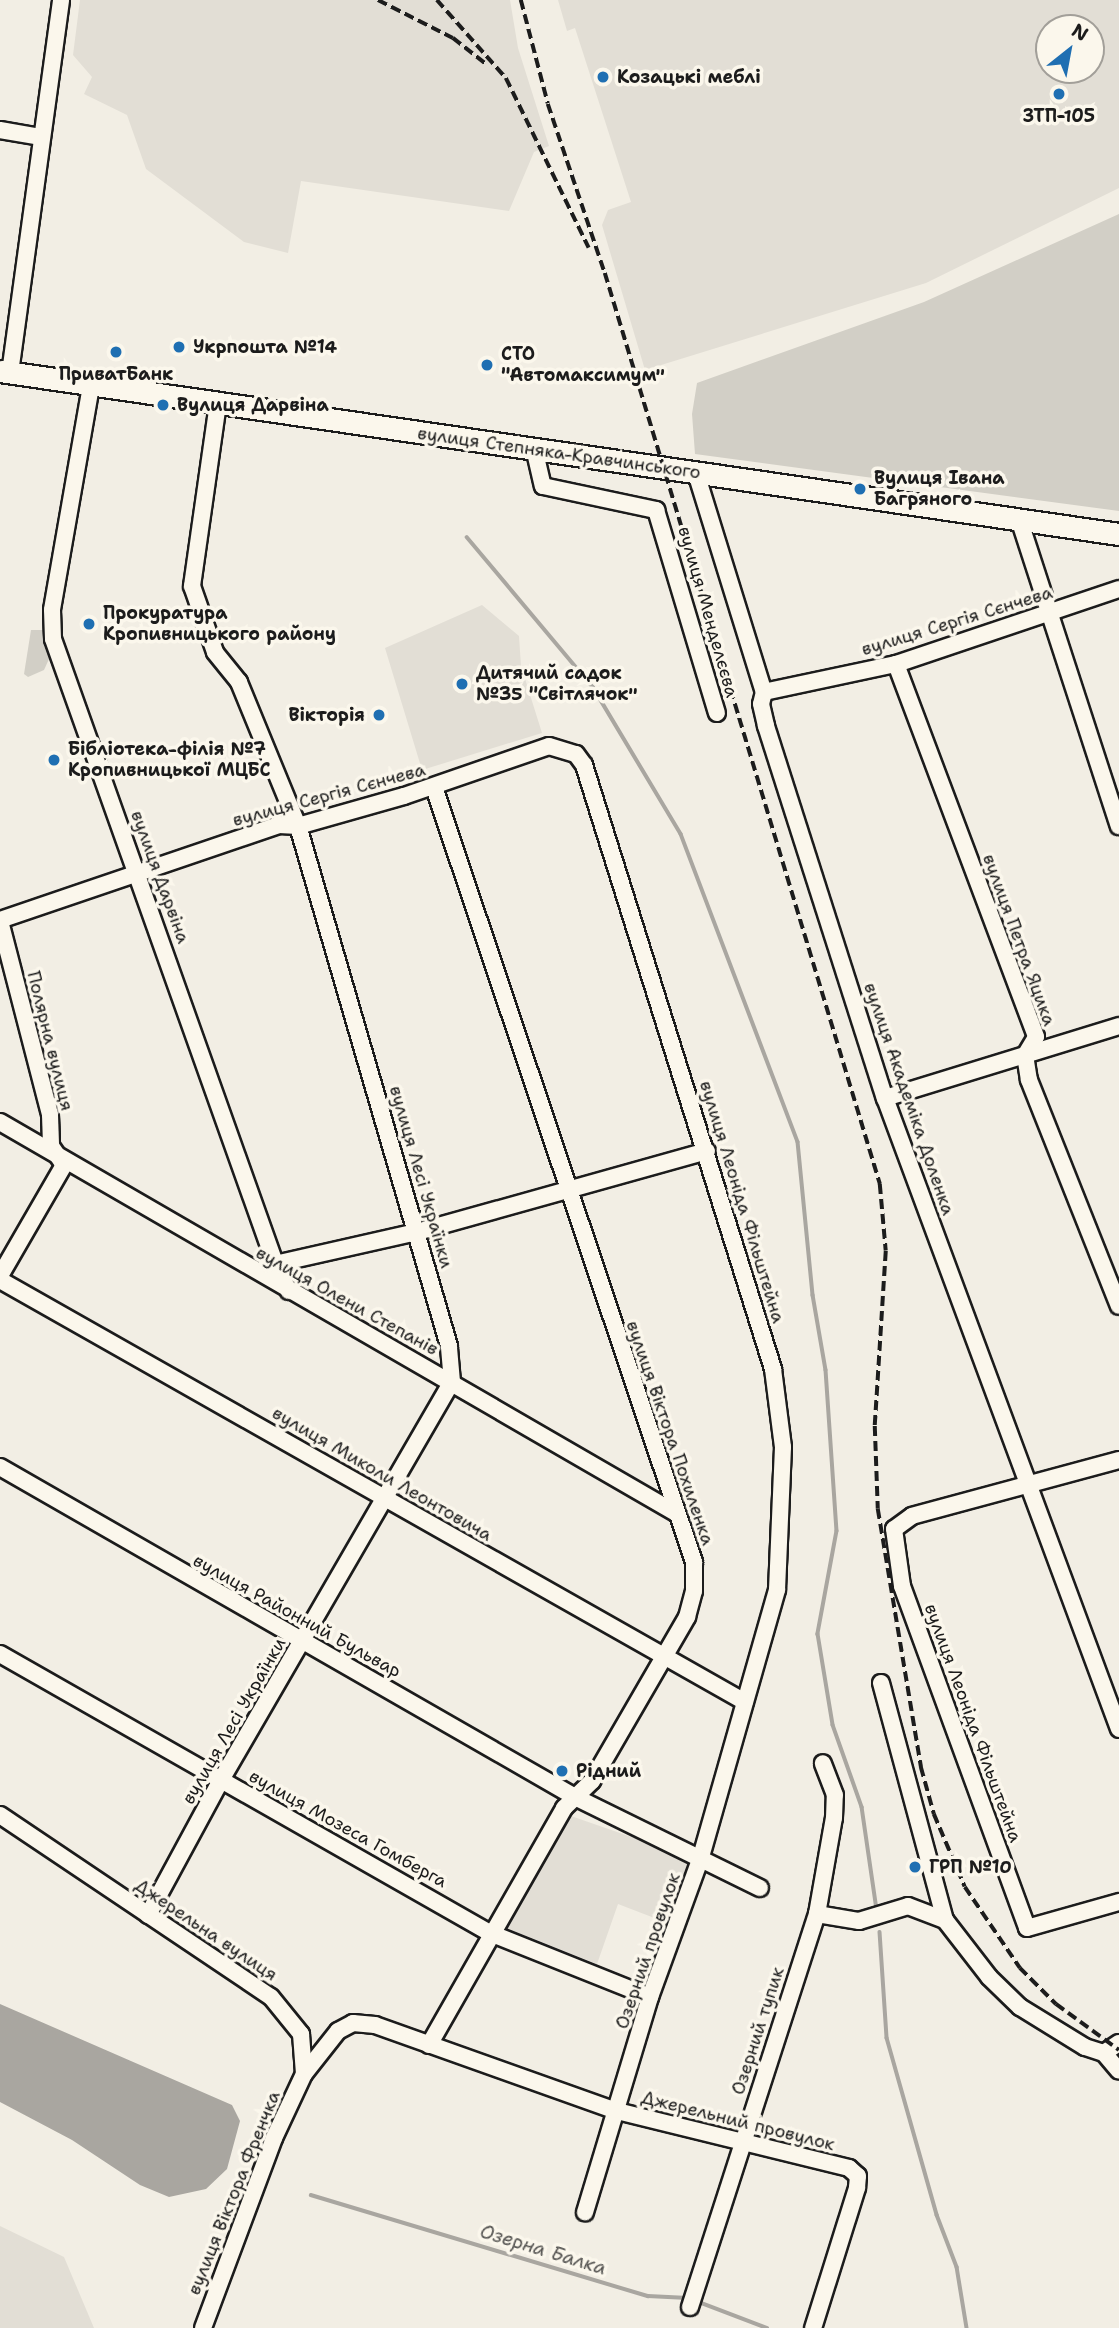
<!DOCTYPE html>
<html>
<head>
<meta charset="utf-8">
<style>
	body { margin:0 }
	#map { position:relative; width:1119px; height:2328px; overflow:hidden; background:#f2eee4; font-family:"Shantell Sans",sans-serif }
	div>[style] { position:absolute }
	.built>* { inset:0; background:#e2ded5 }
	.green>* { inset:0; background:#d2cfc6 }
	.water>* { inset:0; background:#a9a6a0 }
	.stream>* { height:3.5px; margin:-1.75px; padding:0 1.75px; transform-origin:1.75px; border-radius:1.75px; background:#a9a6a0 }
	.roads { filter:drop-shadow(2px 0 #1c1c1c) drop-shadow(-2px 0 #1c1c1c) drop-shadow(0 2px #1c1c1c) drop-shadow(0 -2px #1c1c1c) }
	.minor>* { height:16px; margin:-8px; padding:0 8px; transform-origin:8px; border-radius:8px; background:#fbf7ec }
	.major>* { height:21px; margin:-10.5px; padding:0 10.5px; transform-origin:10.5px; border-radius:10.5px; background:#fbf7ec }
	.rail>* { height:3.5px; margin-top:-1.75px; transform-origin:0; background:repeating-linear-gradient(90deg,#1c1c1c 0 10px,transparent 0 15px) }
	.dots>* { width:19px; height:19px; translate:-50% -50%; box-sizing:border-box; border:4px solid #fbf7ec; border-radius:50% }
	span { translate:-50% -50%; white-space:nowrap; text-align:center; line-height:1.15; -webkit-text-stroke:7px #fbf7ec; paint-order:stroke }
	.poi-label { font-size:18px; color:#1c1c1c; font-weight:700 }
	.left { translate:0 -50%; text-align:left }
	.right { translate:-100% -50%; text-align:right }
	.street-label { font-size:18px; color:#1c1c1c }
	.water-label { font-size:19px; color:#545351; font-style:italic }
	.north { position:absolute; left:1035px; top:14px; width:70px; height:70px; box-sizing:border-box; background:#fbf7ec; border:2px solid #a29f99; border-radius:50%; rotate:31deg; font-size:19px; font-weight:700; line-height:28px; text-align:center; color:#1c1c1c }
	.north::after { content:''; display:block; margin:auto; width:24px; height:32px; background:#1f6fb2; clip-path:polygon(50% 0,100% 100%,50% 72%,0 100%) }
</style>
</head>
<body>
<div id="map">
	<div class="built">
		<div style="clip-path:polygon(80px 0,510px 0,518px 48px,549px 146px,534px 152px,509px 211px,301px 181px,288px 253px,244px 242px,146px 169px,127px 115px,84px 94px,92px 77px,73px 55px)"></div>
		<div style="clip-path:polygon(evenodd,558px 0,1119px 0,1119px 188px,926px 283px,645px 370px,602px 225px,608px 210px,631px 202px,575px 28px,567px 31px,558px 0,1049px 28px,1091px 28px,1091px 70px,1049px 70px,1049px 28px)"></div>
		<div style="clip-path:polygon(482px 605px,519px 636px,521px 666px,542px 733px,422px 770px,385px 648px)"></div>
		<div style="clip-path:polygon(571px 1816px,689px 1857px,670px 1924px,618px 1904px,597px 1964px,506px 1928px)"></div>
		<div style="clip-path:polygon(0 2226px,64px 2257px,94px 2328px,0 2328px)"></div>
	</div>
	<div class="green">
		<div style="clip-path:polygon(1119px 214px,1119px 511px,695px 454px,692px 414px,697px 383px,924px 302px)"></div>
		<div style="clip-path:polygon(31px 630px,45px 630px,49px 659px,44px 670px,28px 677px,24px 674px)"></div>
	</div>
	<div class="water">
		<div style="clip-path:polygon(0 2004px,232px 2105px,240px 2121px,227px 2169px,206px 2189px,169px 2197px,140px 2185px,72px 2140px,0 2102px)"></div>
	</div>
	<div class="stream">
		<div style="left:467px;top:537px;width:196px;rotate:50deg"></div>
		<div style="left:593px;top:687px;width:171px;rotate:59.1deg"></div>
		<div style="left:681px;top:834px;width:329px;rotate:69.2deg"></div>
		<div style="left:798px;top:1142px;width:154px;rotate:84.4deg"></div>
		<div style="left:813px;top:1295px;width:76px;rotate:80.2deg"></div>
		<div style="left:826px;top:1370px;width:161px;rotate:86.1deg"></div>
		<div style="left:837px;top:1531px;width:105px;rotate:100.5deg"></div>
		<div style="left:818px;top:1634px;width:92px;rotate:80.6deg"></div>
		<div style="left:833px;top:1725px;width:87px;rotate:70.5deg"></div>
		<div style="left:862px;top:1807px;width:104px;rotate:81.7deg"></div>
		<div style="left:880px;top:1932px;width:106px;rotate:86.2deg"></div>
		<div style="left:887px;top:2038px;width:184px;rotate:74.2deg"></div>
		<div style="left:937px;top:2215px;width:56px;rotate:69deg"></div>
		<div style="left:957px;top:2267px;width:62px;rotate:80.7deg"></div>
		<div style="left:311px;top:2195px;width:352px;rotate:16.7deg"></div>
		<div style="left:648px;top:2296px;width:40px;rotate:2.9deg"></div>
		<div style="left:696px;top:2301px;width:76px;rotate:20.8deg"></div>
	</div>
	<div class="roads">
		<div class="minor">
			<div style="left:0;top:130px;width:42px;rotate:9.7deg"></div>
			<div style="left:10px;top:373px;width:376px;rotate:-82.2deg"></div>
			<div style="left:91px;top:386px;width:227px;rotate:99.9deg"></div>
			<div style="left:52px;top:610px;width:29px;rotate:88deg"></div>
			<div style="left:53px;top:639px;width:665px;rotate:70.42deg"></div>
			<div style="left:276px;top:1266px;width:28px;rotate:63deg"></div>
			<div style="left:534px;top:448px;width:39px;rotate:77deg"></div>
			<div style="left:543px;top:486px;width:116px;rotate:12deg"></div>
			<div style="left:656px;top:510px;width:212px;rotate:73.3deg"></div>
			<div style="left:696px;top:473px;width:229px;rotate:72.8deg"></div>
			<div style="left:764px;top:692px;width:12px;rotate:104deg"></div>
			<div style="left:761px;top:704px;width:23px;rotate:77deg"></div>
			<div style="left:766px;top:726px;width:391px;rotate:72.3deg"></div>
			<div style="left:885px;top:1098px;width:673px;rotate:69.65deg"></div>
			<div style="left:1019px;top:519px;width:323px;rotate:72deg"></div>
			<div style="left:896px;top:664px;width:398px;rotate:69.4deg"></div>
			<div style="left:1036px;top:1037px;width:21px;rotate:121deg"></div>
			<div style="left:1025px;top:1055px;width:25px;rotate:81deg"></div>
			<div style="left:1029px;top:1080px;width:243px;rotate:68.3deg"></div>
			<div style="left:764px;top:692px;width:135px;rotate:-12deg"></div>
			<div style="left:896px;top:664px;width:235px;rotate:-18.6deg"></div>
			<div style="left:0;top:920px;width:295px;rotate:-18.8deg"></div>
			<div style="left:279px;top:825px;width:19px;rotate:3deg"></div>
			<div style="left:298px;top:826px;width:110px;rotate:-15.8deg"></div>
			<div style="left:404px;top:796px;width:153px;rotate:-19deg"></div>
			<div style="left:549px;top:746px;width:28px;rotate:17deg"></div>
			<div style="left:576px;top:754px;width:14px;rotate:54deg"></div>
			<div style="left:584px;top:765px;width:633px;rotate:72.62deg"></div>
			<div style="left:773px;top:1369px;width:79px;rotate:82.7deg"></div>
			<div style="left:783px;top:1447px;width:143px;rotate:92.4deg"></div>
			<div style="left:777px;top:1590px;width:278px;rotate:105.9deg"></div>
			<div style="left:701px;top:1857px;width:149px;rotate:110deg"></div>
			<div style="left:650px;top:1997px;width:225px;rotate:106.8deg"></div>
			<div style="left:0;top:921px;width:200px;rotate:75.5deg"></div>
			<div style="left:50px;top:1115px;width:31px;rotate:88deg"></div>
			<div style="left:51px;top:1146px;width:23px;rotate:56deg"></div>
			<div style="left:64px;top:1165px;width:128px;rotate:120deg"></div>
			<div style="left:885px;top:1098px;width:245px;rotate:-17.1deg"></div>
			<div style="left:0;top:1122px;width:781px;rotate:30.05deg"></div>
			<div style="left:266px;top:1266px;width:155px;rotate:-12.7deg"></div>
			<div style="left:417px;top:1232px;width:301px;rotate:-15.6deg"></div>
			<div style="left:0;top:1280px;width:856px;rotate:29.53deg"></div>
			<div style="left:1119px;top:1460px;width:214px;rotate:164.9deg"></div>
			<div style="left:912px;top:1516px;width:22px;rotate:144deg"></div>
			<div style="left:894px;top:1529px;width:58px;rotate:82deg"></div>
			<div style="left:902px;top:1586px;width:364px;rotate:69.9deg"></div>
			<div style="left:1027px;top:1928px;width:96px;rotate:-15.8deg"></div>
			<div style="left:0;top:1467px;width:663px;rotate:29.85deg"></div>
			<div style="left:575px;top:1797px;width:206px;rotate:26.2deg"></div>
			<div style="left:0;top:1654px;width:564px;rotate:29.66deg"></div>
			<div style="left:490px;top:1933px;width:172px;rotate:21.8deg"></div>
			<div style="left:881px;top:1683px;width:245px;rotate:74.9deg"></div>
			<div style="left:0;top:1815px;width:326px;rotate:33.9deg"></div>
			<div style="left:271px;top:1997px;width:48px;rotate:51deg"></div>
			<div style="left:301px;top:2034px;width:40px;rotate:85.7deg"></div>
			<div style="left:817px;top:1914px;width:43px;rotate:9.5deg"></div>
			<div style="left:859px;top:1921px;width:51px;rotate:-17deg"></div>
			<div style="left:908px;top:1906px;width:40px;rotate:21deg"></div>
			<div style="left:945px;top:1920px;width:72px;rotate:52.3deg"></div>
			<div style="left:989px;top:1977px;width:43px;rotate:44.1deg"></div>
			<div style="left:1020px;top:2007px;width:76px;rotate:31.6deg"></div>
			<div style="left:1085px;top:2047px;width:20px;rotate:18deg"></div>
			<div style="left:1104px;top:2053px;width:23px;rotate:50deg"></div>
			<div style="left:148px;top:1915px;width:153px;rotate:-61.6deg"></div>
			<div style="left:221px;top:1780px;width:460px;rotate:-59.9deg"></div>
			<div style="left:452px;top:1382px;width:36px;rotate:-95deg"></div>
			<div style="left:449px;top:1346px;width:541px;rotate:-106.19deg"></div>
			<div style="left:298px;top:826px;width:156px;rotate:-112.3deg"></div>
			<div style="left:239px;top:682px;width:38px;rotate:-129deg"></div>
			<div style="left:215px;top:652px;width:70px;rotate:-109.2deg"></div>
			<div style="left:192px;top:586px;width:185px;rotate:-81.9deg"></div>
			<div style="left:429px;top:2045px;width:273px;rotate:-60.3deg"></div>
			<div style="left:564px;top:1808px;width:39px;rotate:-44deg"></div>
			<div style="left:592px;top:1781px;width:190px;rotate:-59.9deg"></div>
			<div style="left:687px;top:1617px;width:27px;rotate:-75deg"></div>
			<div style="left:694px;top:1591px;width:29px;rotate:-90deg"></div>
			<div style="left:694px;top:1562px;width:817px;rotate:-108.55deg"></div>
			<div style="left:1104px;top:2053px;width:18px;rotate:-34deg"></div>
			<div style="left:690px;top:2307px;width:413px;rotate:-72.1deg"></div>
			<div style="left:817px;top:1914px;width:97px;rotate:-80deg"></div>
			<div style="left:834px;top:1818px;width:23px;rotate:-88deg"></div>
			<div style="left:835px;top:1795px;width:34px;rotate:-111deg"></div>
			<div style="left:203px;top:2328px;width:203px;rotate:-69.5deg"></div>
			<div style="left:274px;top:2138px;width:71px;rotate:-64.9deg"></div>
			<div style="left:304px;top:2074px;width:55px;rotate:-51.7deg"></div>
			<div style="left:338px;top:2031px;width:17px;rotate:-28deg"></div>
			<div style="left:353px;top:2023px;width:22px;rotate:5deg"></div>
			<div style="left:375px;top:2025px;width:257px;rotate:19.6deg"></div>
			<div style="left:617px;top:2111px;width:239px;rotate:13.8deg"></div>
			<div style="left:849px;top:2168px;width:12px;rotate:42deg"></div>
			<div style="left:858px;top:2176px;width:12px;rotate:95deg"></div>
			<div style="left:857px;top:2188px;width:147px;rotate:107.4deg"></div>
		</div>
		<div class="major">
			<div style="left:0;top:371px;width:1131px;rotate:8.29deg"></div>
		</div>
	</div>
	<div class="rail">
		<div style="left:378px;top:0;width:84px;rotate:26.9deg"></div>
		<div style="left:453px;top:38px;width:42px;rotate:38.2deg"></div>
		<div style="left:437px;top:0;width:104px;rotate:48.5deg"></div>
		<div style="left:506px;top:78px;width:189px;rotate:64deg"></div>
		<div style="left:521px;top:0;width:107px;rotate:75.4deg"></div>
		<div style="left:548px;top:104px;width:178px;rotate:71.4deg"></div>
		<div style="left:605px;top:273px;width:952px;rotate:73.2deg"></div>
		<div style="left:880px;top:1184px;width:67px;rotate:84.9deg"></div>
		<div style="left:886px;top:1251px;width:175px;rotate:93.6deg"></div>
		<div style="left:875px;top:1426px;width:83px;rotate:87.9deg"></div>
		<div style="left:878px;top:1509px;width:262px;rotate:80.5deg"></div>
		<div style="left:921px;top:1767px;width:49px;rotate:74.5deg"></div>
		<div style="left:934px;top:1814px;width:79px;rotate:67deg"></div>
		<div style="left:965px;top:1887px;width:98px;rotate:55.8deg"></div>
		<div style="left:1020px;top:1968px;width:51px;rotate:45deg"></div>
		<div style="left:1056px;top:2004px;width:78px;rotate:36.1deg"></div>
	</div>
	<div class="dots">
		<div style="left:603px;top:77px;background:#1f6fb2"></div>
		<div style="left:1059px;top:94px;background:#1f6fb2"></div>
		<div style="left:179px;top:347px;background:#1f6fb2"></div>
		<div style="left:116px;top:352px;background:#1f6fb2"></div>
		<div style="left:487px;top:365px;background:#1f6fb2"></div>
		<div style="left:163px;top:405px;background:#1f6fb2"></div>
		<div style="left:860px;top:489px;background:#1f6fb2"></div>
		<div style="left:89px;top:624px;background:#1f6fb2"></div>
		<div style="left:462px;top:684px;background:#1f6fb2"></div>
		<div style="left:379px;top:715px;background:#1f6fb2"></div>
		<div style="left:54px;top:760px;background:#1f6fb2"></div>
		<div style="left:562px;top:1771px;background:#1f6fb2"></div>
		<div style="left:915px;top:1867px;background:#1f6fb2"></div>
	</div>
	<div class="poi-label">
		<span class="left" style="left:617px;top:77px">Козацькі меблі</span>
		<span style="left:1059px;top:116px">ЗТП-105</span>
		<span class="left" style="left:193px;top:347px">Укрпошта №14</span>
		<span class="left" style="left:501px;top:365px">СТО<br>"Автомаксимум"</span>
		<span style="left:116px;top:374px">ПриватБанк</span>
		<span class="left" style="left:177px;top:405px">Вулиця Дарвіна</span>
		<span class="left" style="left:874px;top:489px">Вулиця Івана<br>Багряного</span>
		<span class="left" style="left:103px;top:624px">Прокуратура<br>Кропивницького району</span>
		<span class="left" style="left:476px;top:684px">Дитячий садок<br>№35 "Світлячок"</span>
		<span class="right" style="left:365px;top:715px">Вікторія</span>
		<span class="left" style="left:68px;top:760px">Бібліотека-філія №7<br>Кропивницької МЦБС</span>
		<span class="left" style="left:576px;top:1771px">Рідний</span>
		<span class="left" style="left:929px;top:1867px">ГРП №10</span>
	</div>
	<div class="street-label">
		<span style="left:559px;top:453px;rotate:8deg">вулиця Степняка-Кравчинського</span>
		<span style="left:708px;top:612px;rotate:74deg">вулиця Менделєєва</span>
		<span style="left:957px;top:621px;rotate:-17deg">вулиця Сергія Сєнчева</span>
		<span style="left:329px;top:795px;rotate:-15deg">вулиця Сергія Сєнчева</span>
		<span style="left:160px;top:877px;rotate:70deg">вулиця Дарвіна</span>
		<span style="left:1019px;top:940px;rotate:70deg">вулиця Петра Яцика</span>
		<span style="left:50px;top:1041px;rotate:76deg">Полярна вулиця</span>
		<span style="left:909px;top:1099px;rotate:71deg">вулиця Академіка Доленка</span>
		<span style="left:421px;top:1177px;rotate:74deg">вулиця Лесі Українки</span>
		<span style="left:742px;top:1202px;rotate:73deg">вулиця Леоніда Фільштейна</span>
		<span style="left:347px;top:1301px;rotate:29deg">вулиця Олени Степанів</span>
		<span style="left:670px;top:1433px;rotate:71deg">вулиця Віктора Похиленка</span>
		<span style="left:382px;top:1474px;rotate:30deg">вулиця Миколи Леонтовича</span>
		<span style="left:297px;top:1616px;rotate:29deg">вулиця Районний Бульвар</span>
		<span style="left:234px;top:1721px;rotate:-60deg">вулиця Лесі Українки</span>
		<span style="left:973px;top:1723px;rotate:70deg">вулиця Леоніда Фільштейна</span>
		<span style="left:348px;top:1829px;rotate:29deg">вулиця Мозеса Гомберга</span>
		<span style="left:206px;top:1930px;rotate:34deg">Джерельна вулиця</span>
		<span style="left:648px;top:1951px;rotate:-71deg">Озерний провулок</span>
		<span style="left:758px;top:2031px;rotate:-72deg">Озерний тупик</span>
		<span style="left:738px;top:2121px;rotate:14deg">Джерельний провулок</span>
		<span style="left:234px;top:2193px;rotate:-68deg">вулиця Віктора Френчка</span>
	</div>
	<div class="water-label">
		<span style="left:543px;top:2250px;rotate:17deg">Озерна Балка</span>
	</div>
	<div class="north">N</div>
</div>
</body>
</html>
